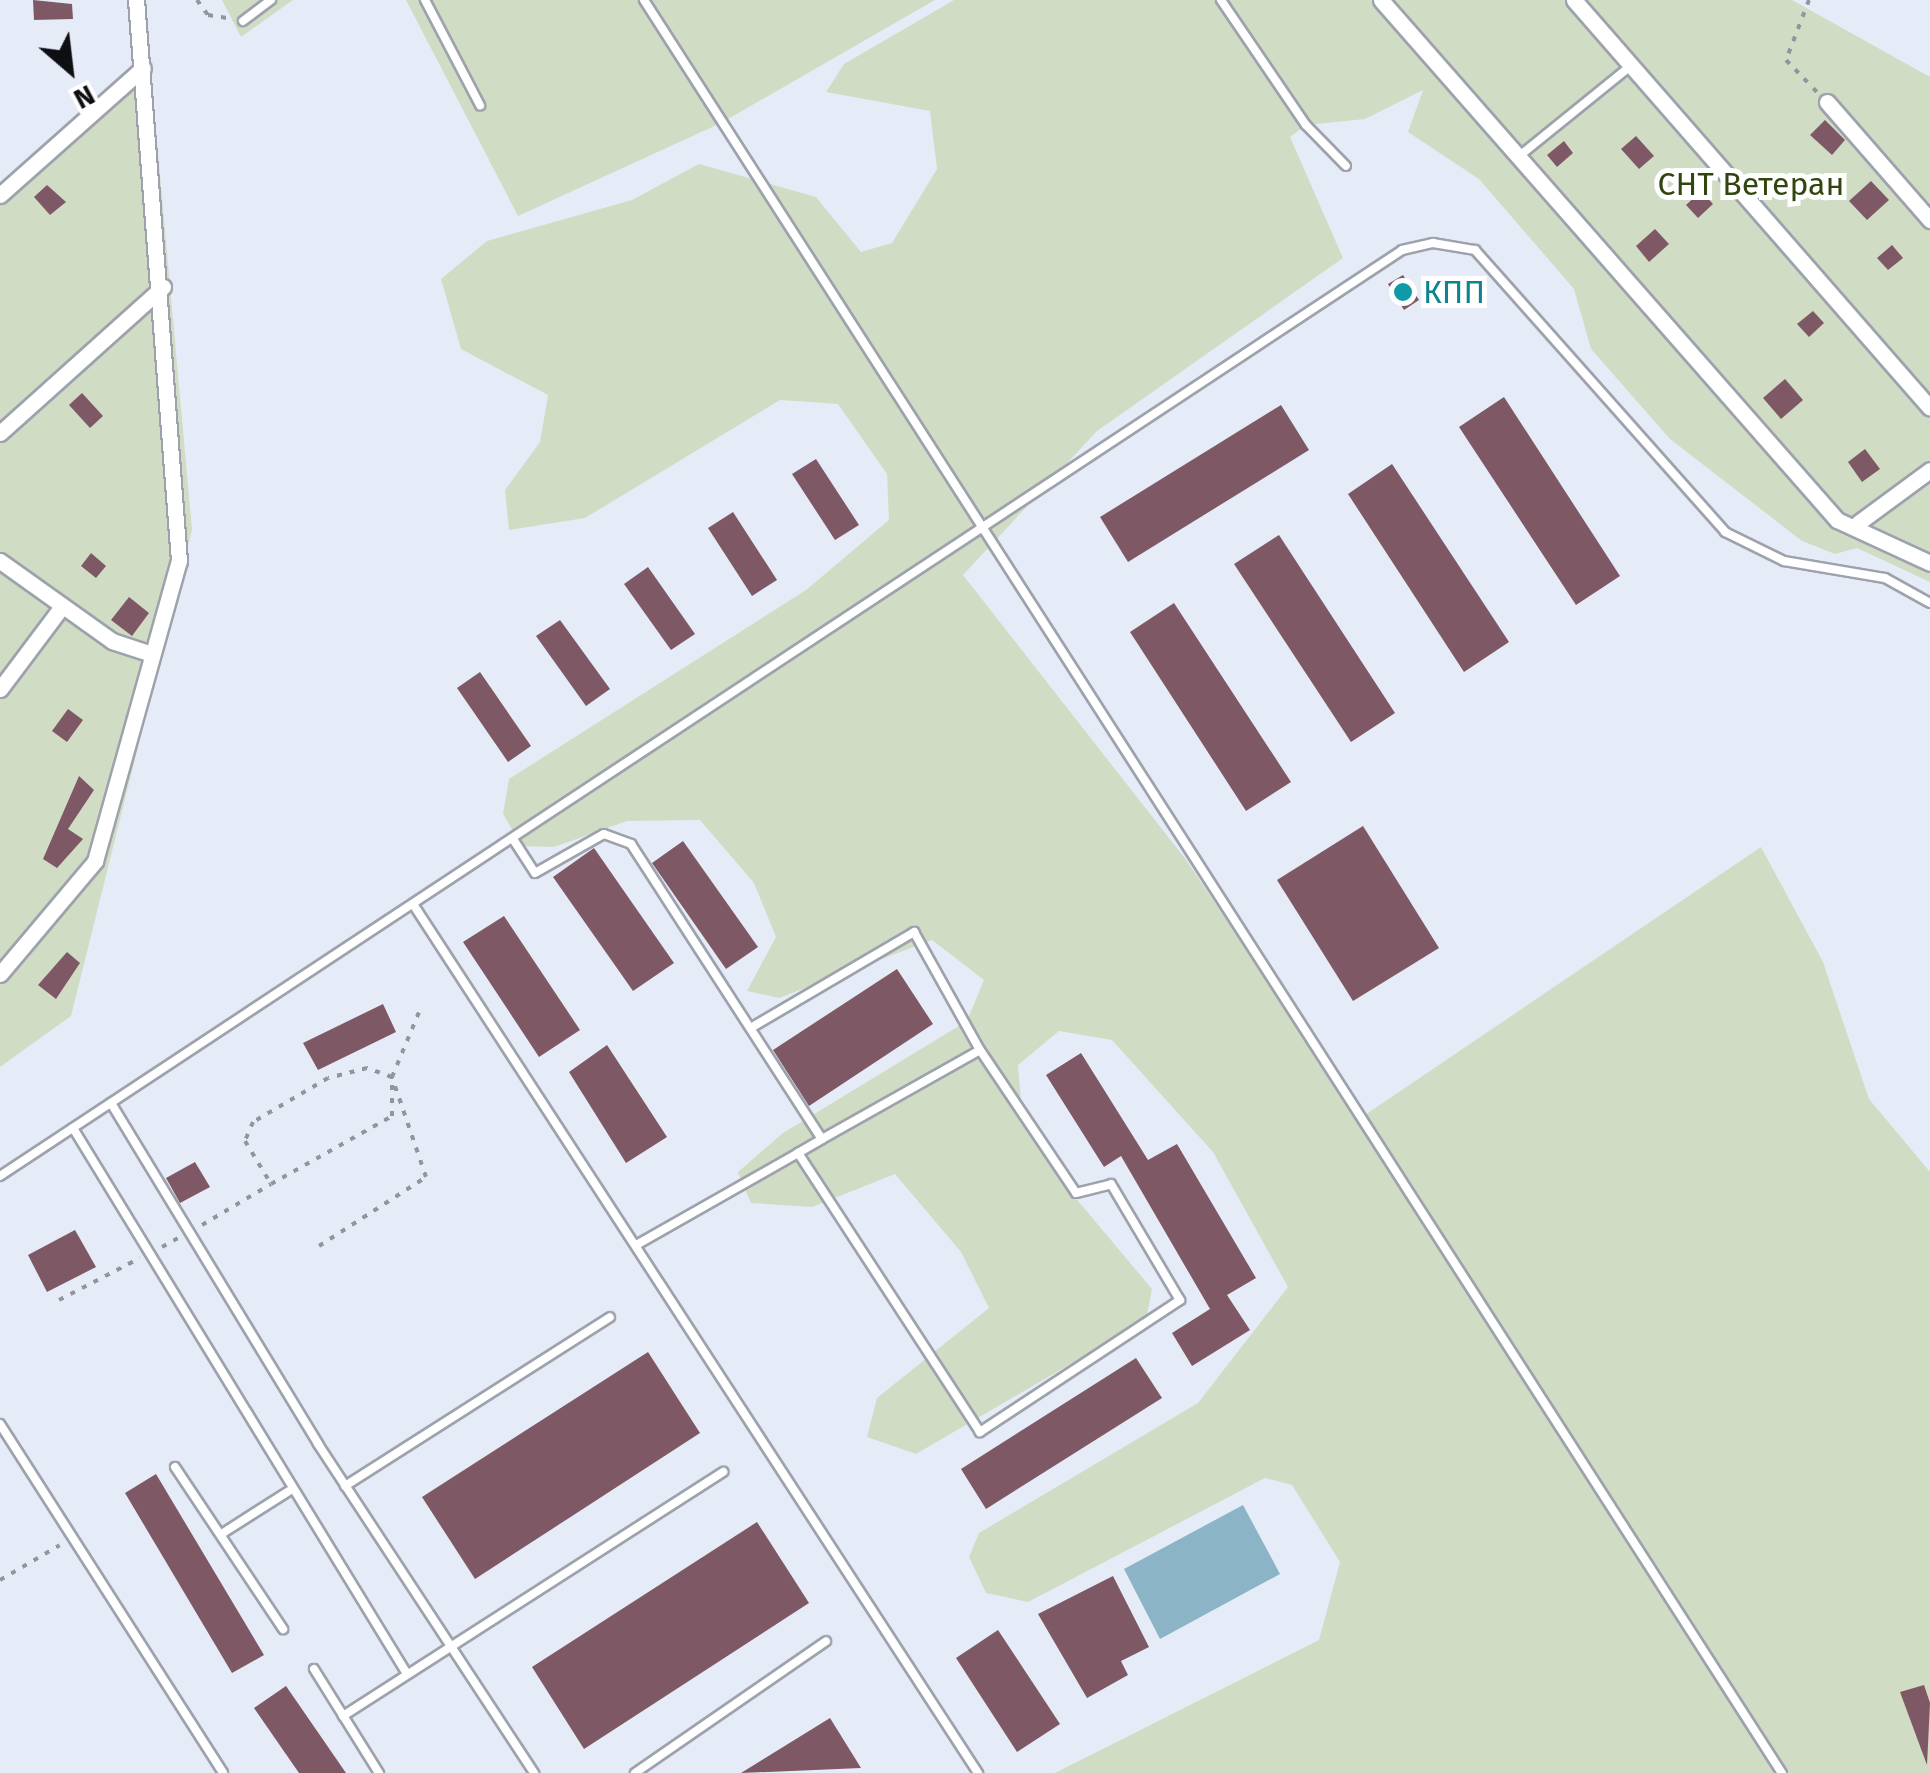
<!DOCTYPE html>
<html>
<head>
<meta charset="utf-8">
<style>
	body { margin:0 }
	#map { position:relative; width:1930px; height:1773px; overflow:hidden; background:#e6ecf7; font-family:"Fira Sans",sans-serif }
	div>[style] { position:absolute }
	.green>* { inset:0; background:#d1dcc5 }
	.water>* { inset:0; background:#8bb5c7 }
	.building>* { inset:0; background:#7e5865 }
	.path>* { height:4px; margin-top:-2px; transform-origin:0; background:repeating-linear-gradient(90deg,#91959d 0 5px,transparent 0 13px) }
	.roads { filter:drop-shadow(2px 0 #9da2ac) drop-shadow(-2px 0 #9da2ac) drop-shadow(0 2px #9da2ac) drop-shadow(0 -2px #9da2ac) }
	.service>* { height:8px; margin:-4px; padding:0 4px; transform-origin:4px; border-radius:4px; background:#fff }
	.minor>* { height:15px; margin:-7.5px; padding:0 7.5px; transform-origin:7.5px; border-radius:7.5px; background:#fff }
	.dots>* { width:28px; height:28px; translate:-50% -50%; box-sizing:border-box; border:5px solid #fff; border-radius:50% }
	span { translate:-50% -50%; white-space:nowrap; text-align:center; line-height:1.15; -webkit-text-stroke:10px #fff; paint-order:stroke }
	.park-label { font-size:32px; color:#31450e }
	.culture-label { font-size:32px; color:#0d838f }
	.left { translate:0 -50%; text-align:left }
	.north { position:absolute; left:20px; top:20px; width:100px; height:100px; -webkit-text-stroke:8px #fff; paint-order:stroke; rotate:152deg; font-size:28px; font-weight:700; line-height:40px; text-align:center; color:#0d0f13 }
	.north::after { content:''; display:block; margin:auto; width:35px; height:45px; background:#0d0f13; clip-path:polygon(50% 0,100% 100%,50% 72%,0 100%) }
</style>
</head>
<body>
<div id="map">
	<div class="green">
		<div style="clip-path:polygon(222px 0,293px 0,241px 37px)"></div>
		<div style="clip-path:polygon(406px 0,935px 0,721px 123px,518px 216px)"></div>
		<div style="clip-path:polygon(954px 0,1792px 0,1930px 77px,1930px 582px,1857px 548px,1835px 554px,1802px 541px,1670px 439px,1591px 349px,1574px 289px,1479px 179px,1408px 132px,1423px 90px,1365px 119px,1306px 125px,1290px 137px,1343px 258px,1097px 431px,963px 575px,1187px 861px,1359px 1119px,1761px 847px,1823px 962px,1869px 1099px,1930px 1172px,1930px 1773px,1055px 1773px,1319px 1640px,1340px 1562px,1292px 1485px,1265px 1478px,1028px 1602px,986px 1593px,969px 1557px,979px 1533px,1198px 1403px,1288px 1287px,1213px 1152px,1112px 1040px,1059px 1031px,1018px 1065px,1022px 1113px,1058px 1177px,1152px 1289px,1146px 1320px,916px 1454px,867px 1437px,877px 1398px,989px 1308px,961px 1252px,895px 1174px,812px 1207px,751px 1203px,738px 1172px,783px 1133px,967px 1021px,984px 980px,932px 940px,779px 998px,747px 991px,776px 937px,754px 883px,700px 820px,627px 821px,554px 847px,522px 846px,503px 814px,509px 779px,806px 590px,889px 520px,887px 474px,838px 404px,780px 400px,585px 518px,509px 530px,505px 490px,540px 442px,548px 395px,461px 349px,441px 279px,487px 241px,632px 200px,699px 164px,816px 197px,861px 252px,892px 243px,937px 169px,930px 111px,826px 92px,844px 64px)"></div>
		<div style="clip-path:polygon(150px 64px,192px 530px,71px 1016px,0 1067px,0 184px,133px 66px)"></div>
	</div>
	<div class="water">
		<div style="clip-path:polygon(1243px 1505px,1280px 1574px,1160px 1639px,1124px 1569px)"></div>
	</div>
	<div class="building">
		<div style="clip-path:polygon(33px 0,72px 4px,73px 19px,34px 20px)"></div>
		<div style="clip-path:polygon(1825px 120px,1845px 140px,1832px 155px,1810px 135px)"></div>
		<div style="clip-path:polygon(1636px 136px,1654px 156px,1639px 169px,1621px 149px)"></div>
		<div style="clip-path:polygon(1564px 141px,1573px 153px,1557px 167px,1547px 155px)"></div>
		<div style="clip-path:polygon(1871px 181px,1889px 200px,1867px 220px,1849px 201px)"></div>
		<div style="clip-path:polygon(47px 185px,66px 202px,50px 215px,34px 197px)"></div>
		<div style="clip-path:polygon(1701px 191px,1713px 204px,1698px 218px,1686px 205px)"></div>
		<div style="clip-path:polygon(1655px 229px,1669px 244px,1649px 262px,1636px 246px)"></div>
		<div style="clip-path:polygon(1892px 245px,1903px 258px,1888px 270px,1877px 258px)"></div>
		<div style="clip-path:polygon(1403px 275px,1419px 300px,1404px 310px,1388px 284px)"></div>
		<div style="clip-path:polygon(1813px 311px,1824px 323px,1809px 337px,1797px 324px)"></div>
		<div style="clip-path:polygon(1785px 379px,1803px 400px,1781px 419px,1763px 398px)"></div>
		<div style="clip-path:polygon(82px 393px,103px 416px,90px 428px,69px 405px)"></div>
		<div style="clip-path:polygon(1504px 397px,1620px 576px,1576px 605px,1459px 427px)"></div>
		<div style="clip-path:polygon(1281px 405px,1309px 450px,1128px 562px,1100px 517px)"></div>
		<div style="clip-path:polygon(1865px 449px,1880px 469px,1862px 482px,1848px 462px)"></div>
		<div style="clip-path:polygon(816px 459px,859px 525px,835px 540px,792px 474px)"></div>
		<div style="clip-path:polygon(1392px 464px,1509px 642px,1464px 672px,1348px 494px)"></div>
		<div style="clip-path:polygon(733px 512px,777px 580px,752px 596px,708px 528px)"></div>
		<div style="clip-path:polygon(1279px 535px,1395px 713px,1351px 742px,1234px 564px)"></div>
		<div style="clip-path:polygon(91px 553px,106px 566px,96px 578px,81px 566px)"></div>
		<div style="clip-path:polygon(648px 567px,695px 634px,671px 650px,624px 584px)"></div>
		<div style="clip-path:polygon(129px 597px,149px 613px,132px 636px,111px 620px)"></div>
		<div style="clip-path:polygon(1174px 603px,1291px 782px,1246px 811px,1130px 632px)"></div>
		<div style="clip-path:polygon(560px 620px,610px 689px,586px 706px,536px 636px)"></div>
		<div style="clip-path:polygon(480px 672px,531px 746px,508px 762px,457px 688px)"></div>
		<div style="clip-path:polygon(68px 709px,83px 720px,67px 742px,52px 731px)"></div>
		<div style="clip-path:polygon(79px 776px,94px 790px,68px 829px,83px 839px,57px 868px,43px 859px)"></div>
		<div style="clip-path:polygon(1363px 826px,1439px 948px,1353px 1001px,1277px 880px)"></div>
		<div style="clip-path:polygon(683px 841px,758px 947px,726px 969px,652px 863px)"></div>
		<div style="clip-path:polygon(594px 848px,674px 963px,633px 991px,553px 877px)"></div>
		<div style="clip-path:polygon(504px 916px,580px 1030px,539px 1057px,463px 942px)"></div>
		<div style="clip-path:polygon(67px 952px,80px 963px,56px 999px,38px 985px)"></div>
		<div style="clip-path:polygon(897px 969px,933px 1024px,809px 1106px,773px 1050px)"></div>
		<div style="clip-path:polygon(383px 1004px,396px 1032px,318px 1070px,303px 1043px)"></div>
		<div style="clip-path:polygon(607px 1045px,667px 1137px,626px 1163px,569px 1072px)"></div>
		<div style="clip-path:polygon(1081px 1053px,1148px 1160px,1177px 1144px,1256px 1278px,1227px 1295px,1250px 1330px,1192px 1366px,1172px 1333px,1210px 1309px,1121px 1156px,1104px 1167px,1046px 1075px)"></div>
		<div style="clip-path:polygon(195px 1162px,210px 1187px,180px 1203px,166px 1178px)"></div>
		<div style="clip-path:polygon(75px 1230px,96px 1267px,47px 1292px,28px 1255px)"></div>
		<div style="clip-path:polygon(648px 1352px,700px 1433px,475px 1579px,422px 1497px)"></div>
		<div style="clip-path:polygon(1136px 1358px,1162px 1398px,986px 1509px,961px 1469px)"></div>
		<div style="clip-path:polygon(156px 1474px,264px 1655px,232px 1673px,125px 1493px)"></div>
		<div style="clip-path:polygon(757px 1522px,809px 1603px,584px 1749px,532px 1667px)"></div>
		<div style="clip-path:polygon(1113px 1576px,1149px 1647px,1121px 1661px,1128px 1675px,1087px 1698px,1038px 1614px)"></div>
		<div style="clip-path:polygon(998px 1630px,1060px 1724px,1017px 1752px,956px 1658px)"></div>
		<div style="clip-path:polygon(1924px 1685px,1930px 1703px,1927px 1765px,1900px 1692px)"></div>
		<div style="clip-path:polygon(286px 1686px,346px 1773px,299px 1773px,254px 1708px)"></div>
		<div style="clip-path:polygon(830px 1718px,861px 1768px,741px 1773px)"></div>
	</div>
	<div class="path">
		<div style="left:197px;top:0;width:19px;rotate:54deg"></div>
		<div style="left:208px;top:15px;width:26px;rotate:9deg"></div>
		<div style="left:1809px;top:0;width:64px;rotate:111deg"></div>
		<div style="left:1786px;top:60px;width:46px;rotate:45.9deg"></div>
		<div style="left:202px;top:1225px;width:80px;rotate:-30.7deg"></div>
		<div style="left:319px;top:1246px;width:127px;rotate:-32.8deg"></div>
		<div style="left:426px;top:1177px;width:106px;rotate:-108.8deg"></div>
		<div style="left:392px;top:1077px;width:27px;rotate:-160deg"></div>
		<div style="left:367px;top:1068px;width:40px;rotate:165.6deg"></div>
		<div style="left:328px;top:1078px;width:87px;rotate:149.6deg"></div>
		<div style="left:253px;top:1122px;width:21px;rotate:113deg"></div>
		<div style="left:245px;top:1141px;width:50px;rotate:58.8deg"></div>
		<div style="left:271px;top:1184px;width:139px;rotate:-29.3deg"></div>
		<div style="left:392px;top:1116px;width:39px;rotate:-90deg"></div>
		<div style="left:392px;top:1077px;width:70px;rotate:-67.4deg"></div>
		<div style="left:162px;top:1247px;width:21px;rotate:-29deg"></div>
		<div style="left:59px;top:1300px;width:91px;rotate:-27.4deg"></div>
		<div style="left:0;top:1580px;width:69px;rotate:-30.3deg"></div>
	</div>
	<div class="roads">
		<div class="service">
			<div style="left:425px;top:0;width:119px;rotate:62.4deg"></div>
			<div style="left:644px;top:0;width:2107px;rotate:57.31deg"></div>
			<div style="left:1221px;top:0;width:151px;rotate:55.8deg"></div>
			<div style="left:1306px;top:125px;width:57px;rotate:45.7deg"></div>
			<div style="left:243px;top:21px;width:35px;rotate:-37deg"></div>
			<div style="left:1523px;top:153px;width:135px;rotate:-39deg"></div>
			<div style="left:513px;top:839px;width:40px;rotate:57.1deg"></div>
			<div style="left:535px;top:873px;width:79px;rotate:-29.5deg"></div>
			<div style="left:604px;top:834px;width:29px;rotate:20deg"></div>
			<div style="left:631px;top:844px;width:351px;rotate:57.1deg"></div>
			<div style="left:413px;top:904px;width:1037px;rotate:56.97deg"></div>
			<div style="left:754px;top:1026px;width:186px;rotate:-30.4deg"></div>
			<div style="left:914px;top:932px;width:135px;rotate:60.8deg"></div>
			<div style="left:111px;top:1103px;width:399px;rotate:58.7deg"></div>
			<div style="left:318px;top:1444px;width:394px;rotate:56.7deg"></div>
			<div style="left:73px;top:1128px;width:640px;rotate:58.54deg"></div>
			<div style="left:0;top:1176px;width:1680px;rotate:-33.44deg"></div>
			<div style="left:1402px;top:250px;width:32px;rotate:-13deg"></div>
			<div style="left:1433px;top:243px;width:43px;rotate:9.5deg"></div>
			<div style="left:1475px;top:250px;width:377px;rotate:48.4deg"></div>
			<div style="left:1725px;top:532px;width:66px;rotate:26.2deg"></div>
			<div style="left:1784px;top:561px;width:102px;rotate:9.6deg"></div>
			<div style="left:1885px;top:578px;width:51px;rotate:29.1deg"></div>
			<div style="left:638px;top:1244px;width:184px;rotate:-29.6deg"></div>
			<div style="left:798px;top:1153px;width:28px;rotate:-30deg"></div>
			<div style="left:822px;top:1139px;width:181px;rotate:-29.4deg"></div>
			<div style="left:980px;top:1050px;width:172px;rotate:56.1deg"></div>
			<div style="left:1076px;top:1193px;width:36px;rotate:-14deg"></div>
			<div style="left:1111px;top:1184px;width:135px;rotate:59.3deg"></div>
			<div style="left:1180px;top:1300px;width:240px;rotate:146.6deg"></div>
			<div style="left:980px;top:1432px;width:333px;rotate:-123.1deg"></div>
			<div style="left:0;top:1424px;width:414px;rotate:57.4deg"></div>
			<div style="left:175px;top:1467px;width:195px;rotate:56.3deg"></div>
			<div style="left:345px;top:1486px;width:314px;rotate:-32.5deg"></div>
			<div style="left:223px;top:1533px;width:78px;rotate:-32.5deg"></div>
			<div style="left:314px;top:1669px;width:123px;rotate:58deg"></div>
			<div style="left:343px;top:1716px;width:452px;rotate:-32.7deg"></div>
			<div style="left:635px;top:1773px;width:232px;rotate:-34.6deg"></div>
		</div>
		<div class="minor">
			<div style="left:1381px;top:0;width:692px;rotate:48.75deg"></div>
			<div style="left:1837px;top:520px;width:102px;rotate:24.8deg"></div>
			<div style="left:1574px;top:0;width:541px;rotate:48.89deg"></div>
			<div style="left:1827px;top:102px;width:157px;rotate:48.9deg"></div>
			<div style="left:0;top:195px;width:191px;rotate:-41.6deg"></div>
			<div style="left:0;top:433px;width:219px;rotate:-41.9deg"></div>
			<div style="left:1858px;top:523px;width:89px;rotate:-36.4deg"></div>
			<div style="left:0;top:561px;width:138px;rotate:35.5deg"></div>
			<div style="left:112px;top:641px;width:39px;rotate:18deg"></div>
			<div style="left:0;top:689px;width:100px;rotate:-53.1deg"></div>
			<div style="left:0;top:974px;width:148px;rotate:-49.9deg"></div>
			<div style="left:95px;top:861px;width:312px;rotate:-74.4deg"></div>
			<div style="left:179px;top:561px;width:563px;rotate:-94.38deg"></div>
		</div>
	</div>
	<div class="dots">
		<div style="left:1403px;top:292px;background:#0f9aa8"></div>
	</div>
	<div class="park-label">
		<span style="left:1751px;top:184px">СНТ Ветеран</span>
	</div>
	<div class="culture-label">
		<span class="left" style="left:1423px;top:292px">КПП</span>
	</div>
	<div class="north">N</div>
</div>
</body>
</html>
